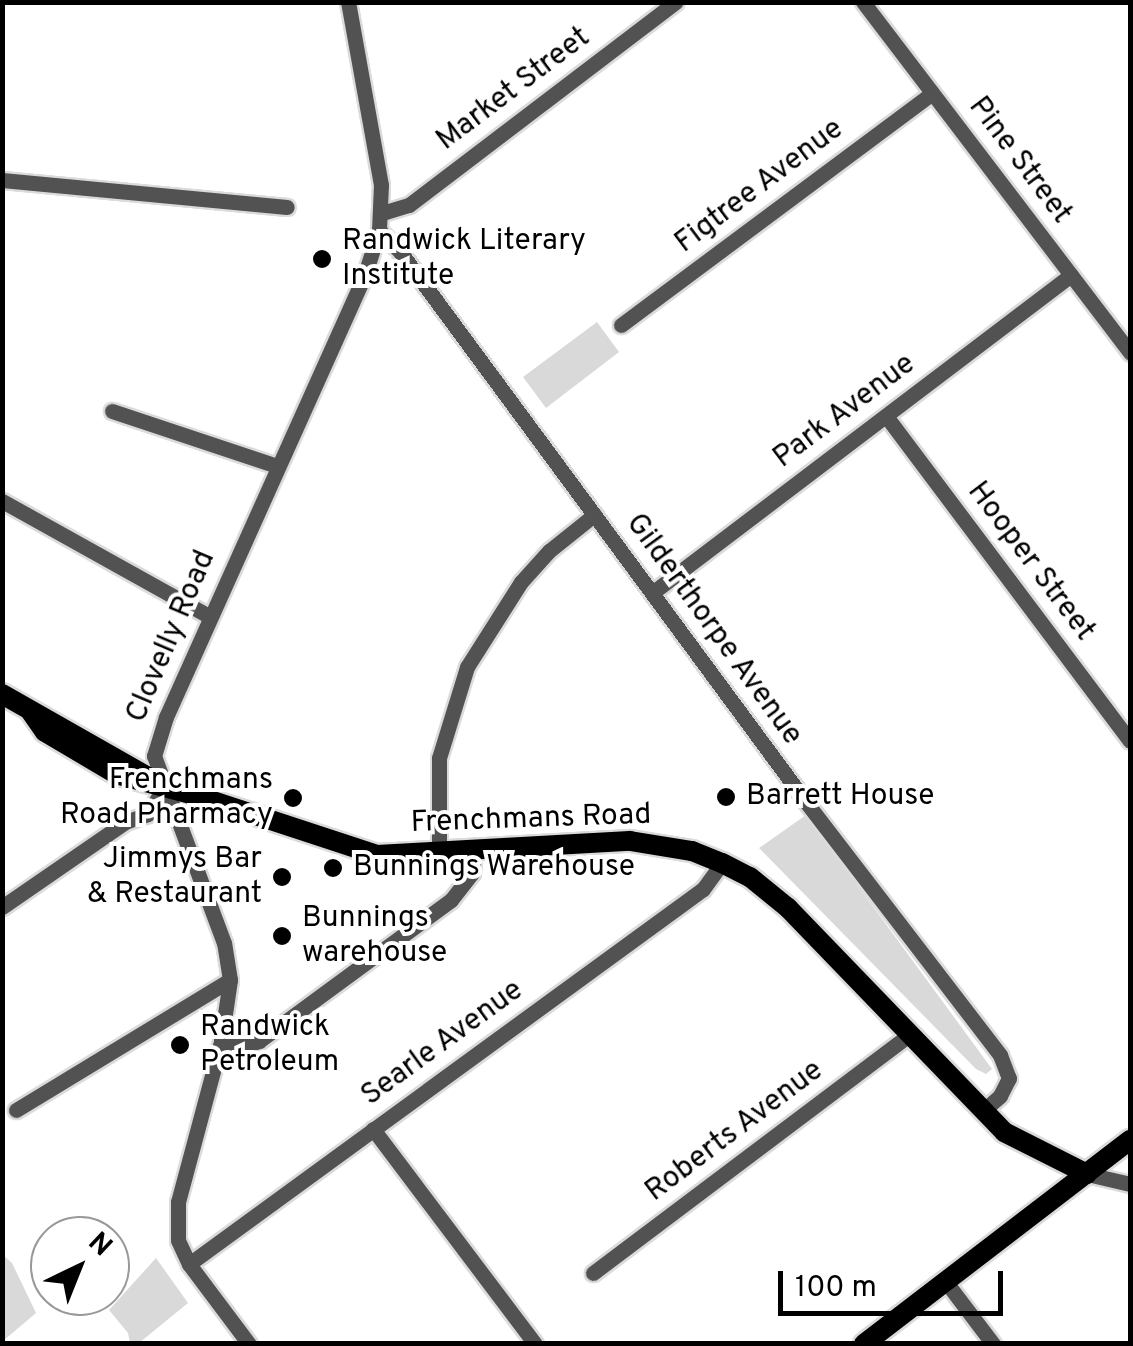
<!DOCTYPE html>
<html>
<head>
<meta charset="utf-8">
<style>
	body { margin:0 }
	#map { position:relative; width:1133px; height:1346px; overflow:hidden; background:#fff; font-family:Overpass,sans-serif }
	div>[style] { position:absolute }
	.green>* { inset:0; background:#d9d9d9 }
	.roads { filter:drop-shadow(2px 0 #dbdbdb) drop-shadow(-2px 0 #dbdbdb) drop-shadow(0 2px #dbdbdb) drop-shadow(0 -2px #dbdbdb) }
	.minor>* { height:15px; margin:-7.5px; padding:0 7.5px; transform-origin:7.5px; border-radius:7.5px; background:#525252 }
	.major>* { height:20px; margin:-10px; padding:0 10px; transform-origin:10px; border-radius:10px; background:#000 }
	.dots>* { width:28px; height:28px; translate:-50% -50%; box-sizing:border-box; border:5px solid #fff; border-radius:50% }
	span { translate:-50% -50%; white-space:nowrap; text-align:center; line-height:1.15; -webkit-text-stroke:8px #fff; paint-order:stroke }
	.street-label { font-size:30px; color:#000 }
	.poi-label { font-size:30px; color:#000 }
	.left { translate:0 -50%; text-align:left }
	.right { translate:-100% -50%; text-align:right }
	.frame { position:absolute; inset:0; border:5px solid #000; pointer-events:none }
	.north { position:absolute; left:30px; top:1216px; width:100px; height:100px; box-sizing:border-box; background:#fff; border:2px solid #999; border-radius:50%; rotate:43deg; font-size:28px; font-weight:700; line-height:40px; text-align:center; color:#000 }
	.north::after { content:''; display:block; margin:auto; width:35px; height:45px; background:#000; clip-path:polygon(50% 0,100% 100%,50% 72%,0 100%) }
	.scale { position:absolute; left:778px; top:1271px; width:225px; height:45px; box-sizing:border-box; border:5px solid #000; border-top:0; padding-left:12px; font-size:30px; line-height:35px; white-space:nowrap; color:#000; -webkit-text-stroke:8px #fff; paint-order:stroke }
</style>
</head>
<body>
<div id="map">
	<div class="green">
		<div style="clip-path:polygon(597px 322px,619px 352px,546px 408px,523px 377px)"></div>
		<div style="clip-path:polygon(806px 815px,992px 1069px,986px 1074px,976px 1069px,759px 848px)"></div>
		<div style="clip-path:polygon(3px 1255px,12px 1263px,36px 1313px,3px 1341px)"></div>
		<div style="clip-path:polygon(156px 1258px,188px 1303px,139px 1343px,130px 1343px,128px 1333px,109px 1310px)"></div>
	</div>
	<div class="roads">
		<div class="minor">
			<div style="left:863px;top:2px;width:441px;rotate:52.7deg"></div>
			<div style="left:2px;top:180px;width:286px;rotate:5.4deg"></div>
			<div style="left:382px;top:213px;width:28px;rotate:-17deg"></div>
			<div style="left:409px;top:205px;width:335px;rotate:-37.3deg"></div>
			<div style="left:379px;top:230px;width:32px;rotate:46deg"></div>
			<div style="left:401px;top:253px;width:682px;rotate:53.58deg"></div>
			<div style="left:806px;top:802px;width:319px;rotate:52.5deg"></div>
			<div style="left:1000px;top:1055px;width:25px;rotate:69deg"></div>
			<div style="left:1009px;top:1078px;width:20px;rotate:117deg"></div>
			<div style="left:1000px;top:1096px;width:23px;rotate:139deg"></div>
			<div style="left:621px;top:325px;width:388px;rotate:-36.7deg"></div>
			<div style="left:112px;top:411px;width:174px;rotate:18.4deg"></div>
			<div style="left:886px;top:416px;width:406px;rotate:53.1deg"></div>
			<div style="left:2px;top:501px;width:237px;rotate:29.1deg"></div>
			<div style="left:652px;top:593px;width:526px;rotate:-37.2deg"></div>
			<div style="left:439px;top:852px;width:94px;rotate:-90deg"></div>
			<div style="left:439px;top:758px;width:95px;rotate:-72.9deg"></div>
			<div style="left:467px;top:667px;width:101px;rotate:-57.6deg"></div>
			<div style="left:521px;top:582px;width:42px;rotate:-47.9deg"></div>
			<div style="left:549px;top:551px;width:58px;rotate:-38.7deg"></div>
			<div style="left:2px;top:907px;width:150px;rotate:-34.6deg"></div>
			<div style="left:125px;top:822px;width:24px;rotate:-19deg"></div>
			<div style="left:148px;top:814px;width:31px;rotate:-59deg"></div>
			<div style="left:221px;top:1041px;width:22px;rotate:13deg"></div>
			<div style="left:242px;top:1046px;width:18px;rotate:-16deg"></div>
			<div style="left:259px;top:1041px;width:238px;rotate:-36.3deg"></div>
			<div style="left:451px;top:900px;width:34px;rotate:-52deg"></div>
			<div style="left:472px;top:873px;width:23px;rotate:-85deg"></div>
			<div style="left:16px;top:1110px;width:250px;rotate:-31.3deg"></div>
			<div style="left:373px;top:1129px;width:269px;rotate:53deg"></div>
			<div style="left:1087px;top:1174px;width:44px;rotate:13.1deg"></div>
			<div style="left:189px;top:1264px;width:636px;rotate:-36.11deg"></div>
			<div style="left:703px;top:889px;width:32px;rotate:-54deg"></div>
			<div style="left:593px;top:1273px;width:396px;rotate:-37deg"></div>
			<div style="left:946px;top:1282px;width:78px;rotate:52.8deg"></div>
			<div style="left:249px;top:1344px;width:100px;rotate:-126.9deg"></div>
			<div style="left:189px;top:1264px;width:26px;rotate:-115deg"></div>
			<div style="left:178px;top:1240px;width:38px;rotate:-90deg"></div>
			<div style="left:178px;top:1202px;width:167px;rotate:-75deg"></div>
			<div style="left:221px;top:1041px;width:62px;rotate:-81.6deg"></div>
			<div style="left:230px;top:980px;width:37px;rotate:-99deg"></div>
			<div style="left:224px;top:943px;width:200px;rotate:-110.5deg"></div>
			<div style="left:154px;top:756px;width:41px;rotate:-72.9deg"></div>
			<div style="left:166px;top:717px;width:489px;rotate:-65.8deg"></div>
			<div style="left:366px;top:271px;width:43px;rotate:-72.4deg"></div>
			<div style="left:379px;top:230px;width:45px;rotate:-87.5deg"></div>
			<div style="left:381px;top:185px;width:186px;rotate:-100.2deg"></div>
		</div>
		<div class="major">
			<div style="left:2px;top:694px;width:168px;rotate:29.6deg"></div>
			<div style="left:31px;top:712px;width:24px;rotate:55deg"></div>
			<div style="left:45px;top:732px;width:82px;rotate:30.6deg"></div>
			<div style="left:116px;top:774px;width:88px;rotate:15.1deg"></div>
			<div style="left:201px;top:797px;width:185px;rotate:18.2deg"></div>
			<div style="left:377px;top:855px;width:253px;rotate:-3.2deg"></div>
			<div style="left:630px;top:841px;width:63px;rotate:9.2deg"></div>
			<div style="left:692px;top:851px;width:32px;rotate:22deg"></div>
			<div style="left:722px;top:863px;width:31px;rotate:27deg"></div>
			<div style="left:750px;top:877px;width:49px;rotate:39.2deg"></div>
			<div style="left:788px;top:908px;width:311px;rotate:46deg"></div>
			<div style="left:1004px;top:1132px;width:93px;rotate:26.8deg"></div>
			<div style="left:864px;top:1344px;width:335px;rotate:-37.5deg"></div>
		</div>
	</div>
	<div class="dots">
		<div style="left:322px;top:259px;background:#000"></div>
		<div style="left:726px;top:797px;background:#000"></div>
		<div style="left:293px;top:798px;background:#000"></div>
		<div style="left:333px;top:868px;background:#000"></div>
		<div style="left:282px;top:877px;background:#000"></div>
		<div style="left:282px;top:936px;background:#000"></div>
		<div style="left:180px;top:1045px;background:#000"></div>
	</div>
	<div class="street-label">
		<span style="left:514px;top:90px;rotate:-37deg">Market Street</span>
		<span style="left:1019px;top:161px;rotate:53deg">Pine Street</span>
		<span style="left:760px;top:187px;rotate:-37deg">Figtree Avenue</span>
		<span style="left:845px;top:412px;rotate:-37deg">Park Avenue</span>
		<span style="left:1030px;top:562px;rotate:53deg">Hooper Street</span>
		<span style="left:713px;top:630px;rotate:54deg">Gilderthorpe Avenue</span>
		<span style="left:172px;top:637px;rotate:-67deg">Clovelly Road</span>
		<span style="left:531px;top:820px;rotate:-2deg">Frenchmans Road</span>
		<span style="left:443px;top:1044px;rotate:-36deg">Searle Avenue</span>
		<span style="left:735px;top:1132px;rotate:-37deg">Roberts Avenue</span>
	</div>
	<div class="poi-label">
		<span class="left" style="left:342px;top:259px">Randwick Literary<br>Institute</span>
		<span class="right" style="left:273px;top:798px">Frenchmans<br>Road Pharmacy</span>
		<span class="left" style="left:746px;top:797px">Barrett House</span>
		<span class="right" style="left:262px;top:877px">Jimmys Bar<br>&amp; Restaurant</span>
		<span class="left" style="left:353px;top:868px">Bunnings Warehouse</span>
		<span class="left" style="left:302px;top:936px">Bunnings<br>warehouse</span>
		<span class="left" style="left:200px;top:1045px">Randwick<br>Petroleum</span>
	</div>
	<div class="frame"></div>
	<div class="north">N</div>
	<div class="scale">100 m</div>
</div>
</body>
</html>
